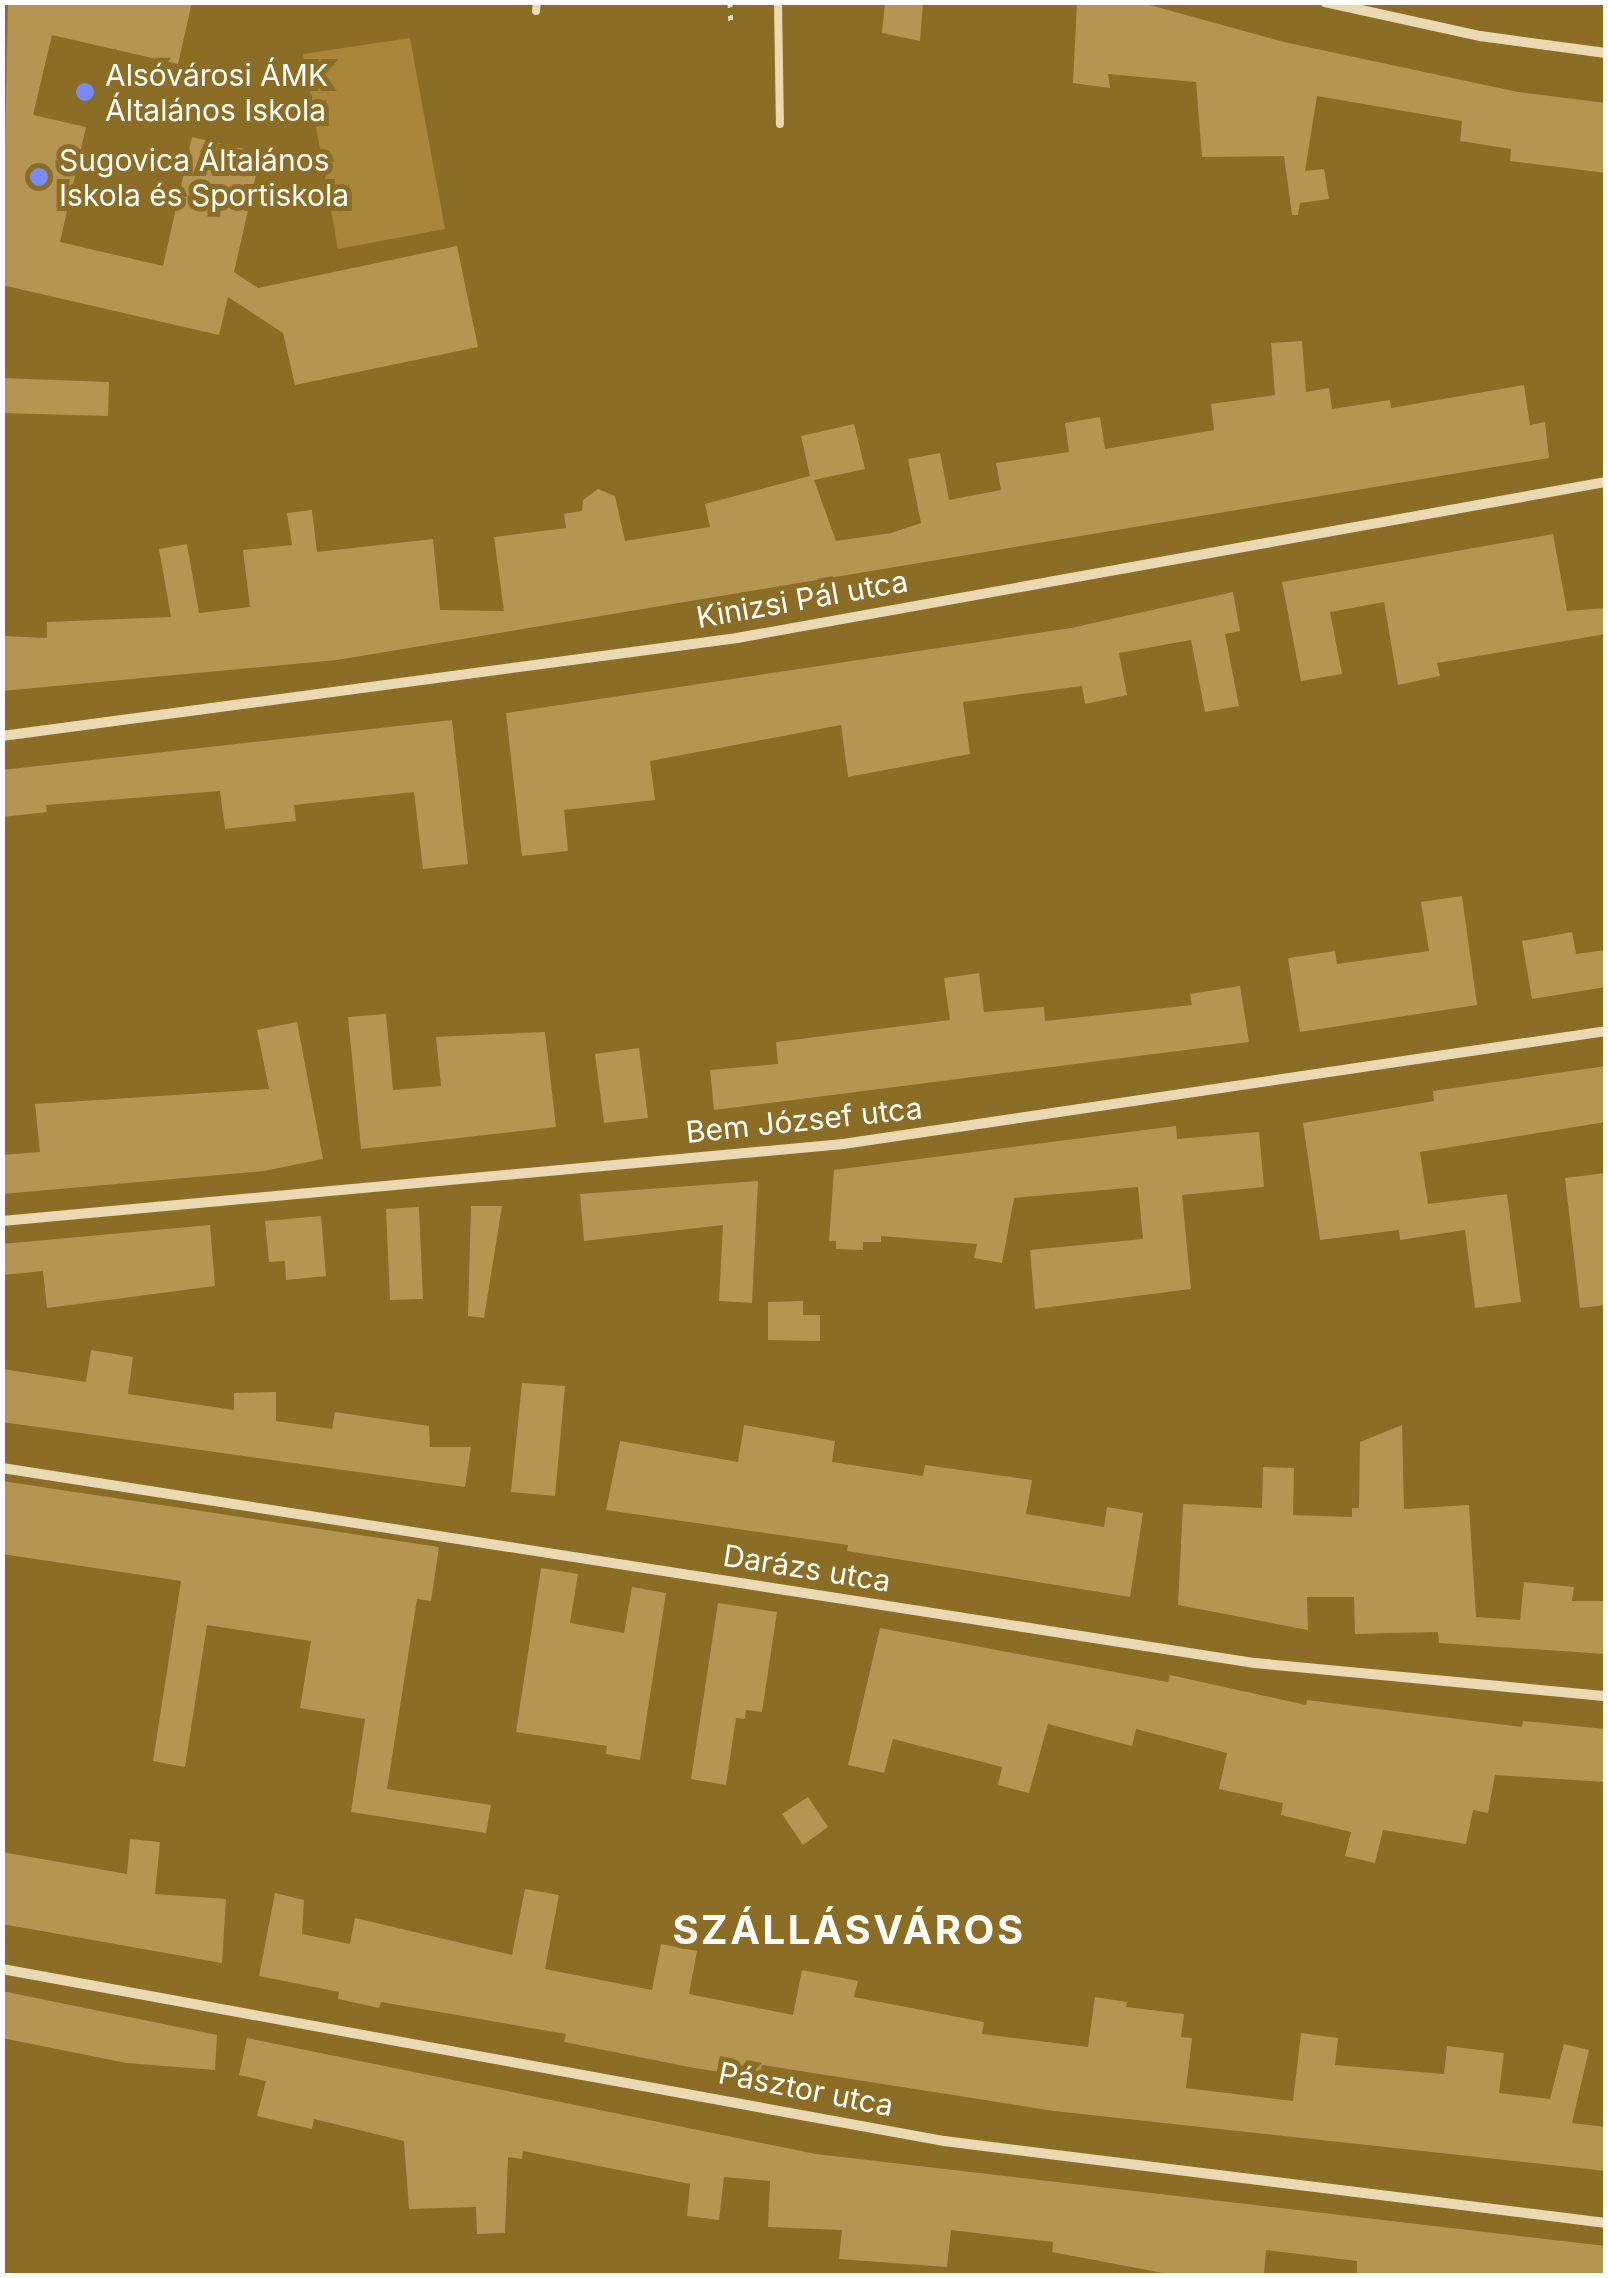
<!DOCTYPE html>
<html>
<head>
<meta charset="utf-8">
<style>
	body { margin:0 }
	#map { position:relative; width:1608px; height:2278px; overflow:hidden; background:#8b6d25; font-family:Inter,sans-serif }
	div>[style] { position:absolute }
	.green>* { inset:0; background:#a8863a }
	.building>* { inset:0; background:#b49552 }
	.path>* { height:5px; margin-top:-2.5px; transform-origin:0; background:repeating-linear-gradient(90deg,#ead9b3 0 5px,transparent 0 13px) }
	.lane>* { height:8px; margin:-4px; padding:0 4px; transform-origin:4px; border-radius:4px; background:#ead9b3 }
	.street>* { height:10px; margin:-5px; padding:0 5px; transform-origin:5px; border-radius:5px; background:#ead9b3 }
	.dots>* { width:28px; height:28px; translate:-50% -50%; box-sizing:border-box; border:5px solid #8b6d25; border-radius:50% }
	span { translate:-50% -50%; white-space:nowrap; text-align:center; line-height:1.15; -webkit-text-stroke:10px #8b6d25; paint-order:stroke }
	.poi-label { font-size:30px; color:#fff }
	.left { translate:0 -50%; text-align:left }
	.street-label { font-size:30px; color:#fff }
	.district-label { font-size:40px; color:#fff; font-weight:700; letter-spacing:2.5px }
	.frame { position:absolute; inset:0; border:5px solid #fff; pointer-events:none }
</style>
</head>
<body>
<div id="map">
	<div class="green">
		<div style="clip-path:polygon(410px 38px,445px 229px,338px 249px,303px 54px)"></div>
	</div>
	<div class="building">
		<div style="clip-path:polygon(8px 2px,192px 2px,178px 64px,52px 35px,33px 115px,86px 127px,60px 242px,163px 266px,192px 137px,261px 153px,234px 272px,258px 288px,457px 246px,478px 347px,295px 385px,283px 333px,228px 297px,219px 335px,2px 285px)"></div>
		<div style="clip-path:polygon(885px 2px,923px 2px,920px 41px,882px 33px)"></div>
		<div style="clip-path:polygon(1077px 2px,1139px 2px,1284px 42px,1518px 92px,1606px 103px,1606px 173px,1510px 161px,1511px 149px,1460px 141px,1462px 121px,1317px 96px,1305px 171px,1324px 169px,1329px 199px,1300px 203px,1298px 215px,1292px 215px,1284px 156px,1202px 157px,1196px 82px,1108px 74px,1110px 88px,1073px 83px)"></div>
		<div style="clip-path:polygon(1302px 341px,1306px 392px,1329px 388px,1332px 409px,1390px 400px,1391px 408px,1524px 385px,1530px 425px,1545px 422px,1549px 458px,337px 660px,2px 691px,2px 636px,47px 638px,47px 622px,171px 617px,159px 549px,187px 544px,199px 613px,250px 607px,243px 550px,292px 545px,287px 513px,312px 510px,317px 552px,433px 539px,440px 610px,504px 611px,494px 537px,566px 528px,564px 514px,582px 511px,583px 500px,598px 489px,615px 496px,625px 541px,710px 527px,705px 504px,810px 476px,801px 436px,854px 424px,865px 469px,814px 480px,836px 541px,891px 533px,921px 523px,908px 459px,940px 453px,949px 500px,1001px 490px,996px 463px,1069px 452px,1065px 423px,1100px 417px,1105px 449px,1214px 430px,1211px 404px,1275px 395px,1271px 343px)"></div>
		<div style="clip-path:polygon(2px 378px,109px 382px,108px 416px,2px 413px)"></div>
		<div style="clip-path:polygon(1553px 534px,1567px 611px,1606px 608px,1606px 634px,1437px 663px,1440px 676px,1398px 685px,1384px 602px,1330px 612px,1342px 674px,1301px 681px,1282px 582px)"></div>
		<div style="clip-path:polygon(1233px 592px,1240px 631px,1225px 634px,1239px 706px,1205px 712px,1191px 640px,1119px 653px,1127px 695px,1085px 704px,1082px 686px,963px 702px,970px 754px,848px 777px,841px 725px,650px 761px,655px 800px,564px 810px,568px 851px,522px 856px,506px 713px,1071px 628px)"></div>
		<div style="clip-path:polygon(452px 720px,468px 864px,423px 869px,414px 792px,294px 805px,296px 821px,225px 829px,220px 791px,46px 805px,47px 812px,2px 817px,2px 770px)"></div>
		<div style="clip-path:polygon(1462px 896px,1477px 1005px,1300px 1032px,1288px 958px,1335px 951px,1337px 964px,1429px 951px,1421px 902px)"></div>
		<div style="clip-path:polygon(1572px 932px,1576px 954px,1606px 950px,1606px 987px,1532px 999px,1522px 941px)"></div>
		<div style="clip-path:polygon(979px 973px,984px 1012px,1044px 1007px,1045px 1021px,1192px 1005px,1190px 994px,1240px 986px,1249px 1042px,714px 1110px,710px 1070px,778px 1064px,776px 1042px,950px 1020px,944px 978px)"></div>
		<div style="clip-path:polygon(386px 1014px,393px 1090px,441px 1086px,436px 1037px,545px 1032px,556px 1127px,361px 1149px,348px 1017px)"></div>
		<div style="clip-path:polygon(297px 1022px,323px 1159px,264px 1171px,2px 1194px,2px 1155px,40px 1152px,35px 1104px,269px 1089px,257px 1030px)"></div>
		<div style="clip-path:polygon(639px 1048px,648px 1118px,604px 1123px,595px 1054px)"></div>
		<div style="clip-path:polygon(1606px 1066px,1606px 1122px,1420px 1152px,1428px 1204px,1507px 1194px,1521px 1302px,1475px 1308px,1465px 1230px,1400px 1240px,1399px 1230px,1320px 1240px,1303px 1123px,1434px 1101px,1433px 1091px)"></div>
		<div style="clip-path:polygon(1176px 1126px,1177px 1139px,1259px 1132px,1264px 1187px,1182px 1195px,1191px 1289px,1035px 1309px,1030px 1250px,1143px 1239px,1138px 1187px,1014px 1198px,1002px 1263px,974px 1258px,977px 1244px,881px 1236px,881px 1242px,863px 1242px,863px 1250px,836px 1249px,836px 1241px,829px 1241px,834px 1170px)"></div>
		<div style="clip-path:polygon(1606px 1173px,1606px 1305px,1580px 1308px,1565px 1178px)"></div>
		<div style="clip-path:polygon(758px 1181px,752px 1303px,719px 1301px,723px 1225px,584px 1241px,580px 1194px)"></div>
		<div style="clip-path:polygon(471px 1206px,502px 1206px,484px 1318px,468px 1316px)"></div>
		<div style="clip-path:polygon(419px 1207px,423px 1299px,390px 1300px,386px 1209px)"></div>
		<div style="clip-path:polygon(321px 1216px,326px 1276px,286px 1280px,285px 1261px,269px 1262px,265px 1221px)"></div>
		<div style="clip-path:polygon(210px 1225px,215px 1286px,47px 1308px,43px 1271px,2px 1275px,2px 1244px)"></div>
		<div style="clip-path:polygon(803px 1301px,803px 1315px,820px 1315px,820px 1341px,768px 1340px,768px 1302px)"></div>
		<div style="clip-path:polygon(91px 1350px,133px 1357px,128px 1394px,234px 1410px,234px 1393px,276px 1392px,276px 1421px,332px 1429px,335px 1412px,429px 1426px,430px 1447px,471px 1447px,465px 1487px,2px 1422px,2px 1369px,86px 1382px)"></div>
		<div style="clip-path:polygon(522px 1383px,565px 1386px,555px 1496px,511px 1492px)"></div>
		<div style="clip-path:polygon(744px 1425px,835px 1441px,832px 1462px,923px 1476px,925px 1465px,1032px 1480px,1026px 1514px,1104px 1527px,1107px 1507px,1143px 1513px,1130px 1597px,847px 1551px,848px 1545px,606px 1510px,620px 1441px,738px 1462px)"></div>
		<div style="clip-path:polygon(1402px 1425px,1404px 1509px,1469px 1505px,1476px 1617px,1520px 1620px,1524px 1582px,1574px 1587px,1572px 1601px,1606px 1601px,1606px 1654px,1439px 1643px,1438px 1632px,1355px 1634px,1354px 1597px,1307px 1597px,1308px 1630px,1178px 1605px,1183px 1504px,1262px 1508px,1263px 1467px,1294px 1468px,1293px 1515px,1352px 1517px,1352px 1508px,1359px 1508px,1360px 1442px)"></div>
		<div style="clip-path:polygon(2px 1481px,439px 1547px,431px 1601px,417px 1599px,387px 1789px,491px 1805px,486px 1833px,351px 1812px,365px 1719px,300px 1708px,311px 1641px,207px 1625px,185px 1767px,153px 1761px,181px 1581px,2px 1554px)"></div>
		<div style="clip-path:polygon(541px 1568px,578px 1574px,570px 1623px,624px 1633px,632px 1587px,666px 1593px,640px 1760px,606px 1754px,607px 1746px,516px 1732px)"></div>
		<div style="clip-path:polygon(718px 1603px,777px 1612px,762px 1712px,746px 1710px,745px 1719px,736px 1718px,726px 1785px,691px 1779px)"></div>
		<div style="clip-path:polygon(880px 1628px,1168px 1682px,1170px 1675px,1306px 1705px,1307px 1700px,1522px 1727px,1523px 1721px,1606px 1729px,1606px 1782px,1495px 1775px,1488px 1813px,1473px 1810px,1466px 1844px,1383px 1830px,1375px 1863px,1345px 1856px,1351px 1832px,1281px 1815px,1283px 1803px,1219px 1789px,1227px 1753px,1136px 1729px,1132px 1746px,1048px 1724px,1029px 1793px,998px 1785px,1002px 1767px,893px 1739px,884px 1773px,848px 1765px)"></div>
		<div style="clip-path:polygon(808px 1797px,828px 1827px,803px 1845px,782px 1814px)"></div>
		<div style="clip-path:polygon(130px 1839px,160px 1842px,155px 1894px,226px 1899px,222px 1963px,2px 1924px,2px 1852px,127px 1874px)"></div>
		<div style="clip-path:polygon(525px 1889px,559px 1895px,545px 1969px,652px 1990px,661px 1944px,697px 1951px,689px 1994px,793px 2015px,802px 1970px,858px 1981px,854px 1997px,984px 2022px,982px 2034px,1088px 2047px,1095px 1997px,1127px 2002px,1126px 2007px,1184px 2014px,1181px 2037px,1192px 2038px,1186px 2088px,1293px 2101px,1301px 2033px,1338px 2038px,1335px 2065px,1444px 2074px,1447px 2046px,1504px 2053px,1499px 2093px,1550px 2099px,1564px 2044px,1589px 2050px,1572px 2123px,1606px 2127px,1606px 2171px,1054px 2111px,762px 2065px,760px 2078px,694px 2068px,564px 2042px,566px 2034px,381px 2002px,379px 2008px,338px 1999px,339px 1992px,259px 1976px,275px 1893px,304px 1900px,302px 1934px,350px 1944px,355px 1918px,512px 1955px)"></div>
		<div style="clip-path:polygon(2px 1991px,217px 2035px,215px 2070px,126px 2063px,2px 2038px)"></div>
		<div style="clip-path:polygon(247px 2038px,816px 2154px,1606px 2246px,1606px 2276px,1357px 2276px,1357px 2261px,1266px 2250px,1264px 2276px,1179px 2276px,1052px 2252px,1053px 2242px,951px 2230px,947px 2267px,839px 2259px,842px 2230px,768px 2227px,770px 2181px,724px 2177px,719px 2220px,687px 2216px,690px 2184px,523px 2151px,522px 2159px,508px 2157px,505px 2233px,477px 2234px,476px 2207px,409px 2209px,404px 2141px,314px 2119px,312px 2129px,257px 2116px,266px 2081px,239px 2075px)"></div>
	</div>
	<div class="path">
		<div style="left:730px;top:2px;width:23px;rotate:88deg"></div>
	</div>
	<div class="lane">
		<div style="left:778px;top:2px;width:122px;rotate:89.1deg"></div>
		<div style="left:536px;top:11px;width:9px;rotate:-84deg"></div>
	</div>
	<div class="street">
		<div style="left:1325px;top:2px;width:159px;rotate:12.4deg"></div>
		<div style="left:1480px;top:36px;width:127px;rotate:7.7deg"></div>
		<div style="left:2px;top:736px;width:742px;rotate:-7.59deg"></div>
		<div style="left:737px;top:638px;width:883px;rotate:-10.18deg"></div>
		<div style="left:2px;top:1221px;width:845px;rotate:-5.23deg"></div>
		<div style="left:843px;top:1144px;width:771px;rotate:-8.42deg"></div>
		<div style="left:2px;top:1468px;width:1268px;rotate:8.85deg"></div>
		<div style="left:1255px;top:1663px;width:353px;rotate:5.4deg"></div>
		<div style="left:2px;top:1969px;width:958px;rotate:10.35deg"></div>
		<div style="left:944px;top:2141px;width:667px;rotate:7.06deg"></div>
	</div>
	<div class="dots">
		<div style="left:85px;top:92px;background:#788af4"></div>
		<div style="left:39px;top:177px;background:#788af4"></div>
	</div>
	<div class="poi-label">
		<span class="left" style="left:105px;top:92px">Alsóvárosi ÁMK<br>Általános Iskola</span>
		<span class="left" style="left:59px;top:177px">Sugovica Általános<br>Iskola és Sportiskola</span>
	</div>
	<div class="street-label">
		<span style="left:802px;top:599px;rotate:-10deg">Kinizsi Pál utca</span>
		<span style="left:804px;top:1120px;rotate:-6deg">Bem József utca</span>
		<span style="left:807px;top:1568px;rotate:9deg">Darázs utca</span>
		<span style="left:806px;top:2089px;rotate:11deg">Pásztor utca</span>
	</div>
	<div class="district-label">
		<span style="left:849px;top:1930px">SZÁLLÁSVÁROS</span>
	</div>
	<div class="frame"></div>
</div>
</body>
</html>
